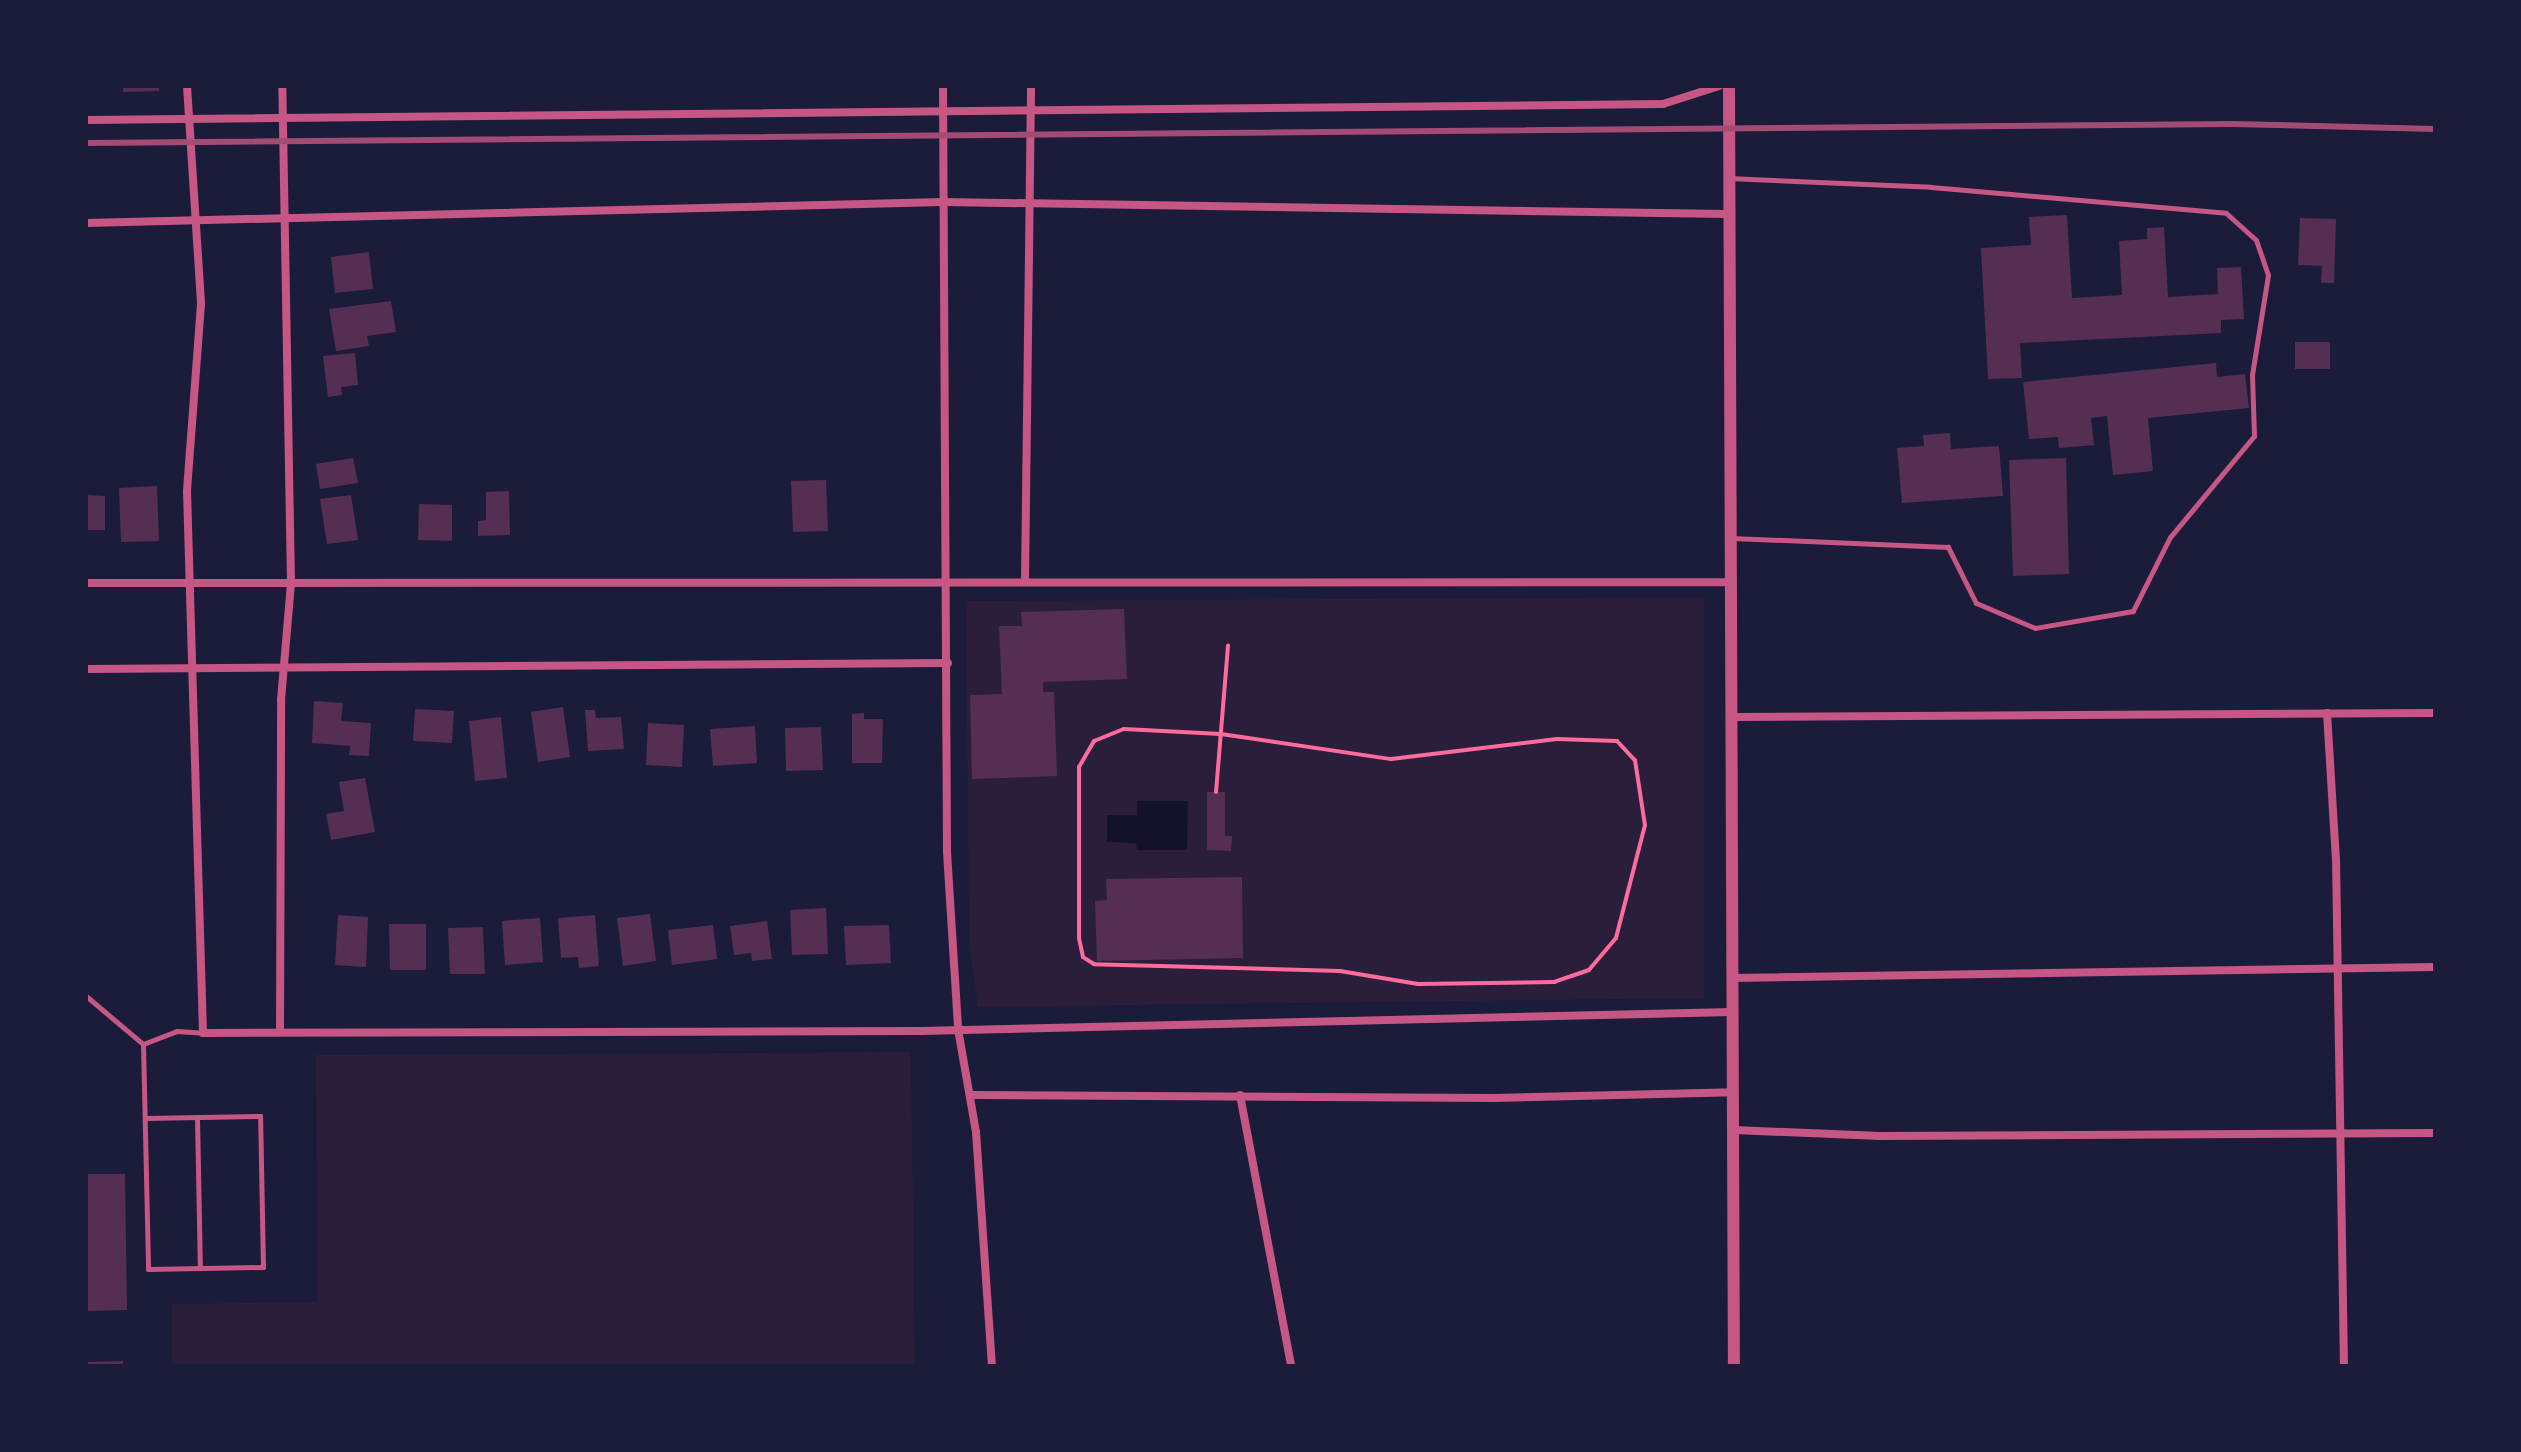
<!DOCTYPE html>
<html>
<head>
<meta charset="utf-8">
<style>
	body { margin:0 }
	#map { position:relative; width:2521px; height:1452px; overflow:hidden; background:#1b1b3a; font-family:Figtree,sans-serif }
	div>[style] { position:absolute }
	.green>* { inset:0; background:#2a1e3b }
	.water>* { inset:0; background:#12122b }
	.building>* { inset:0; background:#542f53 }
	.path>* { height:4px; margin:-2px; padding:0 2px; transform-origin:2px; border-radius:2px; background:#ff6b9d }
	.service>* { height:5px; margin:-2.5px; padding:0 2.5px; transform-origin:2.5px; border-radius:2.5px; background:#c65784 }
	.minor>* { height:8px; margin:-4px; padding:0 4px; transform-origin:4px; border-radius:4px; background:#c65784 }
	.tertiary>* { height:12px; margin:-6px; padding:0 6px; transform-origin:6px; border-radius:6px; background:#c65784 }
	.rail>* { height:6px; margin:-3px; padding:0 3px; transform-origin:3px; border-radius:3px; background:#a44b75 }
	span { translate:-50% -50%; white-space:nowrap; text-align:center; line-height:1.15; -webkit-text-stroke:8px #1b1b3a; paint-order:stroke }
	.frame { position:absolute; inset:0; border:88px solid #1b1b3a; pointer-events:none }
</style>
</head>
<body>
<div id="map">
	<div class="green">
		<div style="clip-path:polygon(1704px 597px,1704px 998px,978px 1007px,969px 941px,966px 601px)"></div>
		<div style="clip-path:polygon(911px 1052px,915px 1366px,172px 1366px,172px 1304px,317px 1302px,316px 1055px)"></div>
	</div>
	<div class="water">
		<div style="clip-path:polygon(1137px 801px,1188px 801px,1187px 850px,1137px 850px,1136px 843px,1107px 842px,1107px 815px,1137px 815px)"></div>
	</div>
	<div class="building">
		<div style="clip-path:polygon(123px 86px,159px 86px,159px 91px,123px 92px)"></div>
		<div style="clip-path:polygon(2067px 215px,2072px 298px,2122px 295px,2119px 241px,2147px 239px,2147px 228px,2164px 227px,2168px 297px,2218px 294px,2217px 268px,2241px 267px,2244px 319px,2221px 320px,2221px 333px,2020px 343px,2022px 378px,1988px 379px,1981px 248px,2031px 245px,2029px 217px)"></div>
		<div style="clip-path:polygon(2300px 218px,2336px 219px,2334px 283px,2321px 283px,2322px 266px,2298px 265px)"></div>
		<div style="clip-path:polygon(369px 252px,373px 289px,335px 293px,331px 257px)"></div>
		<div style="clip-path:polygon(391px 301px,396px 332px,367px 336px,369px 346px,336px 351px,329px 309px)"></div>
		<div style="clip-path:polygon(2295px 342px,2330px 342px,2330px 369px,2295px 369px)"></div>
		<div style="clip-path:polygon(355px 353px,358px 385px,341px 387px,342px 395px,328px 397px,323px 356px)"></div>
		<div style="clip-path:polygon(2216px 363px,2217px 377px,2245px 374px,2249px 408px,2148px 418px,2153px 471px,2113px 475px,2107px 416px,2091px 418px,2094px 445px,2059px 448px,2058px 437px,2029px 439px,2023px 382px)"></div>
		<div style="clip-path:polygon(1950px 433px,1951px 449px,1999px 446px,2003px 496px,1902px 503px,1897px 448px,1924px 446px,1923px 435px)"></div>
		<div style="clip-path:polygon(353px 458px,358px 483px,320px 489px,316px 464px)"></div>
		<div style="clip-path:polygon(2066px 458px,2069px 574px,2013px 576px,2009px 460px)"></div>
		<div style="clip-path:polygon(826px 480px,828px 531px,793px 532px,791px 481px)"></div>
		<div style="clip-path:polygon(157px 486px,159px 541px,121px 542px,119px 488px)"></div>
		<div style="clip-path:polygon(509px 491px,510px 535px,478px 536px,478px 521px,486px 520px,486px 492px)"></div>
		<div style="clip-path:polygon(86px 495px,105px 496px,105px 530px,86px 530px)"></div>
		<div style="clip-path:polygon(351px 495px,358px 540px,327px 544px,320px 499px)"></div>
		<div style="clip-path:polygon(419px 504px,452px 505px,452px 541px,418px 540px)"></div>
		<div style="clip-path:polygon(1124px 609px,1127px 679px,1043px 682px,1043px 692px,1054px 692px,1057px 776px,972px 779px,970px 695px,1002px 694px,999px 626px,1022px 626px,1021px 612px)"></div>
		<div style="clip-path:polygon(314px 701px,343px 703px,341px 721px,371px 723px,369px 756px,349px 755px,350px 746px,312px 743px)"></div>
		<div style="clip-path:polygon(563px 707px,570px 757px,538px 762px,531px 712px)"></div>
		<div style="clip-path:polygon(415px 709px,454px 711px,452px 743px,413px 741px)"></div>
		<div style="clip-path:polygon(585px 710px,595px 710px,596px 718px,621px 717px,624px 749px,588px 751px)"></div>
		<div style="clip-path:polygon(864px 713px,864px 719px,883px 719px,882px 763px,852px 763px,852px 714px)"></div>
		<div style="clip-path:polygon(501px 717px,507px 778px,475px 781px,469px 721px)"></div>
		<div style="clip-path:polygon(648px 723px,684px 725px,682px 767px,646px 765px)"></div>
		<div style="clip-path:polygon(755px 726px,757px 763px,713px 766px,710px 729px)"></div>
		<div style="clip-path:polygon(821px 727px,823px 770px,786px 771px,785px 728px)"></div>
		<div style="clip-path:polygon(365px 778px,375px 832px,331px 840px,326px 814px,344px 811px,339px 782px)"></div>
		<div style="clip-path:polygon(1207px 792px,1225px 792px,1225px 836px,1232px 836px,1231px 851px,1207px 850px)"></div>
		<div style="clip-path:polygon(1242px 877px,1243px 958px,1097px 961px,1095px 901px,1107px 900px,1106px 879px)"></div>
		<div style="clip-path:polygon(826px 908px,828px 954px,792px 955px,790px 910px)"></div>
		<div style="clip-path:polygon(650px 914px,656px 961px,623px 966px,617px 918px)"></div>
		<div style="clip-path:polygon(338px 915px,368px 917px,366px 967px,335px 965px)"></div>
		<div style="clip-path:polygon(595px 915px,599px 966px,579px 968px,578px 957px,561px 958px,558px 918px)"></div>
		<div style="clip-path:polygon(540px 918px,543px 962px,505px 965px,502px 921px)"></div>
		<div style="clip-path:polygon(767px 921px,772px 959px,752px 961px,751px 953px,734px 955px,730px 926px)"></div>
		<div style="clip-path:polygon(389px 924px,426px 924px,426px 970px,390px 970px)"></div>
		<div style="clip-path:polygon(713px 925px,717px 959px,672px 965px,668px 930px)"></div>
		<div style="clip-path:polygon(889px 925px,891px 963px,846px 965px,844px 926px)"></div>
		<div style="clip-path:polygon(483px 927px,485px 974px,450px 974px,448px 928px)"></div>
		<div style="clip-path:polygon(86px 1174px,125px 1174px,127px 1310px,86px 1311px)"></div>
		<div style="clip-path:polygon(123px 1361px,123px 1366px,86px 1366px,86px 1362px)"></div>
	</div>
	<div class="path">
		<div style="left:1124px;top:729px;width:97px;rotate:3deg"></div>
		<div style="left:1221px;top:734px;width:172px;rotate:8.4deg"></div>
		<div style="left:1391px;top:759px;width:167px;rotate:-6.9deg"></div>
		<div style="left:1557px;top:739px;width:60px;rotate:1.9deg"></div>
		<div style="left:1617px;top:741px;width:26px;rotate:47deg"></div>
		<div style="left:1635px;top:760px;width:66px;rotate:81.3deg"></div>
		<div style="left:1645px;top:825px;width:117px;rotate:104.4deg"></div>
		<div style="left:1616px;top:938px;width:42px;rotate:130.2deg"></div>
		<div style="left:1589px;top:970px;width:36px;rotate:161deg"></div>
		<div style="left:1555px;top:982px;width:137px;rotate:179.2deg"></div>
		<div style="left:1418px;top:984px;width:79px;rotate:-170.5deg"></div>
		<div style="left:1340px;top:971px;width:246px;rotate:-178.4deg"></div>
		<div style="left:1094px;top:964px;width:13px;rotate:-148deg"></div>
		<div style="left:1083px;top:957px;width:19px;rotate:-102deg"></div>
		<div style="left:1079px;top:938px;width:171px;rotate:-90deg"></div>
		<div style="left:1079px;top:767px;width:30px;rotate:-60deg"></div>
		<div style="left:1094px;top:741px;width:32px;rotate:-22deg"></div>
		<div style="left:1216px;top:792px;width:147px;rotate:-85.3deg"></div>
	</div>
	<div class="service">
		<div style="left:1728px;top:178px;width:203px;rotate:2.5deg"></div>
		<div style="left:1931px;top:187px;width:296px;rotate:5deg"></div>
		<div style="left:2226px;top:213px;width:40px;rotate:42deg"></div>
		<div style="left:2256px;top:240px;width:37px;rotate:71deg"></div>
		<div style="left:2268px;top:275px;width:101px;rotate:99.1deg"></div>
		<div style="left:2252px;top:375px;width:61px;rotate:88.1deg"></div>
		<div style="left:2254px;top:436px;width:131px;rotate:129.7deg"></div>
		<div style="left:2170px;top:537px;width:83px;rotate:116.6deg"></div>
		<div style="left:2133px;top:611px;width:99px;rotate:170.2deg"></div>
		<div style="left:2035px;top:628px;width:64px;rotate:-157deg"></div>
		<div style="left:1976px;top:603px;width:63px;rotate:-116.6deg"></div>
		<div style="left:1948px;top:547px;width:217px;rotate:-177.6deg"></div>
		<div style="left:86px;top:996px;width:75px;rotate:40.1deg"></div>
		<div style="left:143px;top:1044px;width:225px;rotate:88.7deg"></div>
		<div style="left:148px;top:1269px;width:115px;rotate:-1deg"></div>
		<div style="left:263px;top:1267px;width:151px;rotate:-91.1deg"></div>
		<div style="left:260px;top:1116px;width:115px;rotate:179deg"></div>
		<div style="left:143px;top:1044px;width:36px;rotate:-21deg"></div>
		<div style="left:177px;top:1031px;width:26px;rotate:4deg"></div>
		<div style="left:197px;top:1117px;width:151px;rotate:88.9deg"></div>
	</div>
	<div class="minor">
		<div style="left:187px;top:86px;width:218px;rotate:86.3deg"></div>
		<div style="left:201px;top:304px;width:188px;rotate:94.3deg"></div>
		<div style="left:187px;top:491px;width:542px;rotate:88.31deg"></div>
		<div style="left:203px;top:1033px;width:717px;rotate:-0.16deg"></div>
		<div style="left:920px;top:1031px;width:813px;rotate:-1.34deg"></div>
		<div style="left:943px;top:86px;width:766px;rotate:89.7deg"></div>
		<div style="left:947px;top:852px;width:177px;rotate:86.4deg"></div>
		<div style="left:958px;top:1029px;width:105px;rotate:80.1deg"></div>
		<div style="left:976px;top:1132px;width:235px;rotate:86.1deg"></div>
		<div style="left:86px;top:120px;width:1577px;rotate:-0.58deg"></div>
		<div style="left:1663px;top:104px;width:59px;rotate:-17.8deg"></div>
		<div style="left:86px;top:223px;width:857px;rotate:-1.4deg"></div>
		<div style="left:943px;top:202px;width:784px;rotate:0.88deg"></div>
		<div style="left:1025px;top:581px;width:495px;rotate:-89.3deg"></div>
		<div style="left:86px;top:583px;width:1646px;rotate:-0.03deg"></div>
		<div style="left:86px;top:669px;width:862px;rotate:-0.4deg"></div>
		<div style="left:2327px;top:713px;width:146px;rotate:86.5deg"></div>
		<div style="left:2336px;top:859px;width:507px;rotate:89.1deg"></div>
		<div style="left:1731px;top:717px;width:704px;rotate:-0.33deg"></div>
		<div style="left:1733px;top:978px;width:702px;rotate:-0.9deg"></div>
		<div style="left:280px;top:1032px;width:332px;rotate:-89.8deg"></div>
		<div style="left:281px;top:700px;width:117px;rotate:-85.1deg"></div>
		<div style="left:291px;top:583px;width:497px;rotate:-91deg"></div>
		<div style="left:971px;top:1095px;width:523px;rotate:0.33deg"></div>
		<div style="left:1494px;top:1098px;width:240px;rotate:-1.4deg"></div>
		<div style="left:1240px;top:1095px;width:276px;rotate:79.3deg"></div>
		<div style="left:1734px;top:1130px;width:146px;rotate:2.4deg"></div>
		<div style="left:1880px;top:1136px;width:555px;rotate:-0.31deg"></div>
	</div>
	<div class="tertiary">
		<div style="left:1729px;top:86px;width:1280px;rotate:89.78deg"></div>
	</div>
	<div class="rail">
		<div style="left:86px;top:143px;width:2146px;rotate:-0.51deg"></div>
		<div style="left:2232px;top:124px;width:203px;rotate:1.4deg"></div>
	</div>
	<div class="frame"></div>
</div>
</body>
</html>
